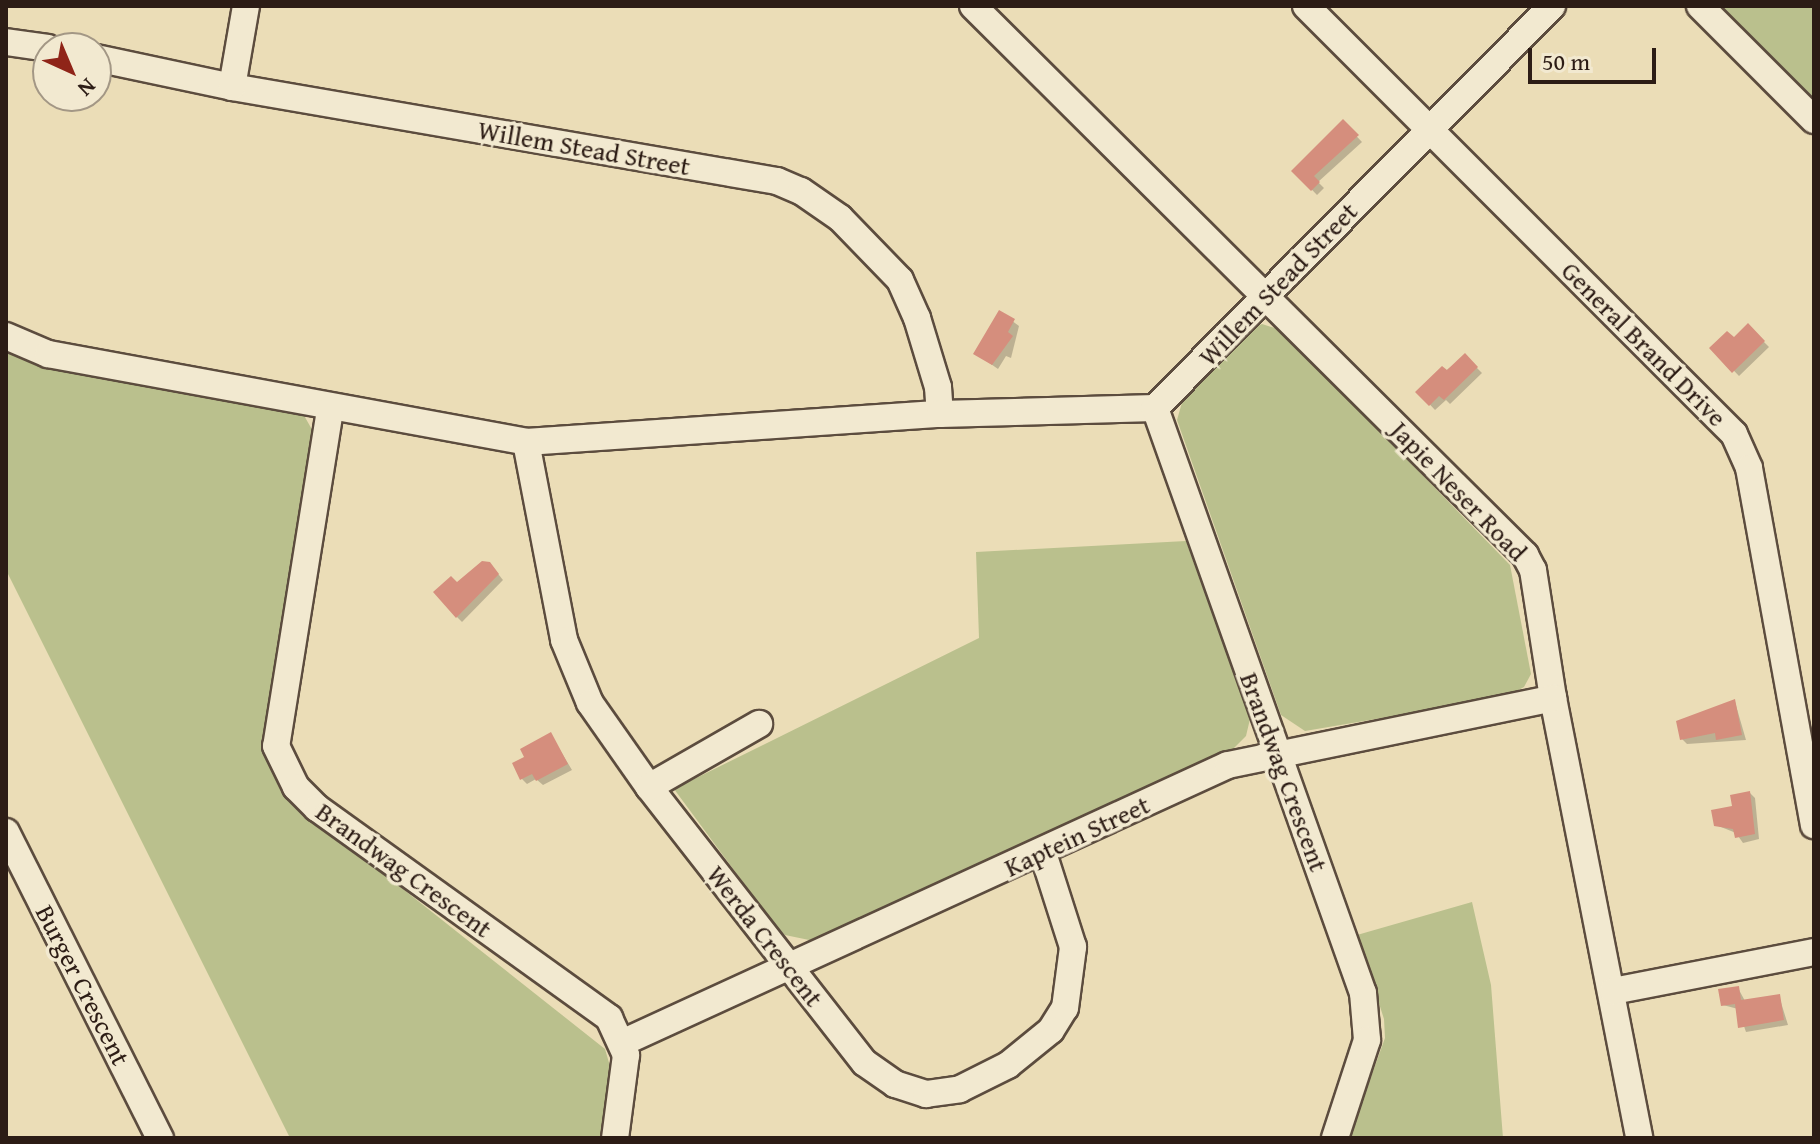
<!DOCTYPE html>
<html>
<head>
<meta charset="utf-8">
<style>
	body { margin:0 }
	#map { position:relative; width:1820px; height:1144px; overflow:hidden; background:#ebddb7; font-family:"Gentium Book Plus",serif }
	div>[style] { position:absolute }
	.green>* { inset:0; background:#bac08d }
	.shadow>* { inset:0; background:#0003 }
	.building>* { inset:0; background:#d58e7d }
	.roads { filter:drop-shadow(2px 0 #5c4c3e) drop-shadow(-2px 0 #5c4c3e) drop-shadow(0 2px #5c4c3e) drop-shadow(0 -2px #5c4c3e) }
	.minor>* { height:26px; margin:-13px; padding:0 13px; transform-origin:13px; border-radius:13px; background:#f2e9d0 }
	span { translate:-50% -50%; white-space:nowrap; text-align:center; line-height:1.15; -webkit-text-stroke:7px #f2e9d0; paint-order:stroke }
	.street-label { font-size:26px; color:#2c1c15 }
	.frame { position:absolute; inset:0; border:8px solid #2c1c15; pointer-events:none }
	.north { position:absolute; left:32px; top:32px; width:80px; height:80px; box-sizing:border-box; background:#f2e9d0; border:2px solid #a39785; border-radius:50%; rotate:136deg; font-size:22px; font-weight:700; line-height:32px; text-align:center; color:#2c1c15 }
	.north::after { content:''; display:block; margin:auto; width:28px; height:36px; background:#8f2418; clip-path:polygon(50% 0,100% 100%,50% 72%,0 100%) }
	.scale { position:absolute; left:1528px; top:48px; width:128px; height:36px; box-sizing:border-box; border:4px solid #2c1c15; border-top:0; padding-left:10px; font-size:24px; line-height:28px; white-space:nowrap; color:#2c1c15; -webkit-text-stroke:6px #f2e9d0; paint-order:stroke }
</style>
</head>
<body>
<div id="map">
	<div class="green">
		<div style="clip-path:polygon(1713px 6px,1814px 6px,1814px 107px)"></div>
		<div style="clip-path:polygon(1262px 324px,1281px 330px,1510px 565px,1531px 674px,1524px 687px,1506px 697px,1305px 731px,1281px 715px,1177px 420px,1183px 399px,1249px 329px)"></div>
		<div style="clip-path:polygon(6px 350px,302px 412px,314px 433px,265px 737px,322px 825px,605px 1049px,612px 1073px,608px 1138px,290px 1138px,6px 570px)"></div>
		<div style="clip-path:polygon(1186px 541px,1250px 719px,1246px 736px,1233px 749px,814px 941px,785px 935px,773px 923px,674px 789px,979px 638px,976px 552px)"></div>
		<div style="clip-path:polygon(1472px 902px,1491px 985px,1503px 1138px,1349px 1138px,1385px 1038px,1384px 1019px,1357px 935px)"></div>
	</div>
	<div class="shadow">
		<div style="clip-path:polygon(1343px 122px,1362px 142px,1318px 182px,1324px 188px,1317px 195px,1294px 171px)"></div>
		<div style="clip-path:polygon(1000px 312px,1019px 326px,1011px 358px,1006px 356px,998px 369px,975px 353px)"></div>
		<div style="clip-path:polygon(1748px 326px,1769px 347px,1739px 376px,1712px 348px,1734px 340px)"></div>
		<div style="clip-path:polygon(1465px 356px,1482px 373px,1450px 404px,1446px 400px,1435px 410px,1418px 392px)"></div>
		<div style="clip-path:polygon(495px 570px,503px 580px,462px 622px,457px 617px,457px 585px)"></div>
		<div style="clip-path:polygon(1735px 702px,1746px 740px,1687px 744px,1682px 739px)"></div>
		<div style="clip-path:polygon(551px 735px,572px 770px,543px 785px,536px 779px,527px 784px,522px 779px,527px 758px)"></div>
		<div style="clip-path:polygon(1750px 793px,1755px 798px,1759px 839px,1743px 843px,1736px 833px,1716px 825px)"></div>
		<div style="clip-path:polygon(1738px 988px,1745px 1001px,1779px 996px,1788px 1025px,1746px 1032px,1738px 1009px,1723px 1005px)"></div>
	</div>
	<div class="building">
		<div style="clip-path:polygon(1343px 119px,1359px 135px,1314px 176px,1320px 182px,1311px 191px,1291px 171px)"></div>
		<div style="clip-path:polygon(999px 310px,1015px 319px,1008px 332px,1013px 336px,992px 365px,973px 354px)"></div>
		<div style="clip-path:polygon(1748px 323px,1765px 341px,1732px 373px,1709px 348px,1727px 331px,1734px 337px)"></div>
		<div style="clip-path:polygon(1465px 353px,1478px 367px,1444px 400px,1439px 396px,1429px 406px,1415px 392px,1442px 366px,1447px 370px)"></div>
		<div style="clip-path:polygon(482px 561px,490px 562px,499px 574px,456px 618px,433px 592px,451px 576px,457px 582px)"></div>
		<div style="clip-path:polygon(1735px 699px,1742px 735px,1716px 740px,1715px 733px,1680px 740px,1676px 721px)"></div>
		<div style="clip-path:polygon(551px 732px,568px 764px,536px 781px,532px 774px,520px 780px,512px 763px,524px 757px,520px 749px)"></div>
		<div style="clip-path:polygon(1750px 791px,1755px 834px,1735px 838px,1733px 829px,1714px 826px,1711px 810px,1732px 806px,1730px 795px)"></div>
		<div style="clip-path:polygon(1739px 986px,1741px 1000px,1780px 994px,1784px 1020px,1738px 1028px,1735px 1004px,1721px 1006px,1718px 989px)"></div>
	</div>
	<div class="roads">
		<div class="minor">
			<div style="left:973px;top:6px;width:779px;rotate:44.84deg"></div>
			<div style="left:1525px;top:555px;width:17px;rotate:62deg"></div>
			<div style="left:1533px;top:570px;width:130px;rotate:81.1deg"></div>
			<div style="left:1553px;top:698px;width:448px;rotate:78.9deg"></div>
			<div style="left:1306px;top:6px;width:605px;rotate:45deg"></div>
			<div style="left:1734px;top:434px;width:37px;rotate:66deg"></div>
			<div style="left:1749px;top:468px;width:363px;rotate:79.7deg"></div>
			<div style="left:1700px;top:6px;width:161px;rotate:45deg"></div>
			<div style="left:6px;top:42px;width:42px;rotate:8.1deg"></div>
			<div style="left:96px;top:58px;width:139px;rotate:12deg"></div>
			<div style="left:232px;top:87px;width:553px;rotate:9.79deg"></div>
			<div style="left:777px;top:181px;width:26px;rotate:23deg"></div>
			<div style="left:801px;top:191px;width:47px;rotate:34.7deg"></div>
			<div style="left:840px;top:218px;width:86px;rotate:45.9deg"></div>
			<div style="left:900px;top:280px;width:42px;rotate:65.9deg"></div>
			<div style="left:917px;top:318px;width:72px;rotate:73.1deg"></div>
			<div style="left:938px;top:387px;width:27px;rotate:86deg"></div>
			<div style="left:232px;top:87px;width:82px;rotate:-80.2deg"></div>
			<div style="left:6px;top:336px;width:46px;rotate:23.2deg"></div>
			<div style="left:48px;top:354px;width:486px;rotate:10.4deg"></div>
			<div style="left:526px;top:442px;width:415px;rotate:-3.9deg"></div>
			<div style="left:940px;top:414px;width:215px;rotate:-1.6deg"></div>
			<div style="left:1155px;top:408px;width:565px;rotate:-45.36deg"></div>
			<div style="left:1155px;top:408px;width:621px;rotate:70.43deg"></div>
			<div style="left:1363px;top:993px;width:47px;rotate:85.1deg"></div>
			<div style="left:1367px;top:1040px;width:103px;rotate:108.1deg"></div>
			<div style="left:330px;top:410px;width:340px;rotate:99.1deg"></div>
			<div style="left:276px;top:746px;width:46px;rotate:64deg"></div>
			<div style="left:296px;top:787px;width:30px;rotate:45deg"></div>
			<div style="left:317px;top:808px;width:360px;rotate:35.7deg"></div>
			<div style="left:609px;top:1018px;width:41px;rotate:65.3deg"></div>
			<div style="left:626px;top:1055px;width:84px;rotate:97.5deg"></div>
			<div style="left:526px;top:442px;width:202px;rotate:79.1deg"></div>
			<div style="left:564px;top:640px;width:68px;rotate:67.6deg"></div>
			<div style="left:590px;top:703px;width:103px;rotate:54.9deg"></div>
			<div style="left:649px;top:787px;width:350px;rotate:52deg"></div>
			<div style="left:865px;top:1063px;width:37px;rotate:35deg"></div>
			<div style="left:895px;top:1084px;width:33px;rotate:18deg"></div>
			<div style="left:926px;top:1094px;width:34px;rotate:-8deg"></div>
			<div style="left:960px;top:1089px;width:54px;rotate:-26.6deg"></div>
			<div style="left:1008px;top:1065px;width:55px;rotate:-39.1deg"></div>
			<div style="left:1051px;top:1030px;width:26px;rotate:-58deg"></div>
			<div style="left:1065px;top:1008px;width:62px;rotate:-82.5deg"></div>
			<div style="left:1073px;top:947px;width:99px;rotate:-107.7deg"></div>
			<div style="left:649px;top:787px;width:127px;rotate:-29.8deg"></div>
			<div style="left:6px;top:832px;width:343px;rotate:63.3deg"></div>
			<div style="left:1613px;top:991px;width:205px;rotate:-11deg"></div>
			<div style="left:624px;top:1042px;width:664px;rotate:-24.64deg"></div>
			<div style="left:1228px;top:765px;width:332px;rotate:-11.6deg"></div>
		</div>
	</div>
	<div class="street-label">
		<span style="left:584px;top:148px;rotate:10deg">Willem Stead Street</span>
		<span style="left:1278px;top:284px;rotate:-46deg">Willem Stead Street</span>
		<span style="left:1644px;top:344px;rotate:45deg">General Brand Drive</span>
		<span style="left:1459px;top:491px;rotate:46deg">Japie Neser Road</span>
		<span style="left:1284px;top:772px;rotate:70deg">Brandwag Crescent</span>
		<span style="left:1077px;top:836px;rotate:-25deg">Kaptein Street</span>
		<span style="left:404px;top:870px;rotate:36deg">Brandwag Crescent</span>
		<span style="left:765px;top:936px;rotate:52deg">Werda Crescent</span>
		<span style="left:83px;top:985px;rotate:63deg">Burger Crescent</span>
	</div>
	<div class="frame"></div>
	<div class="north">N</div>
	<div class="scale">50 m</div>
</div>
</body>
</html>
